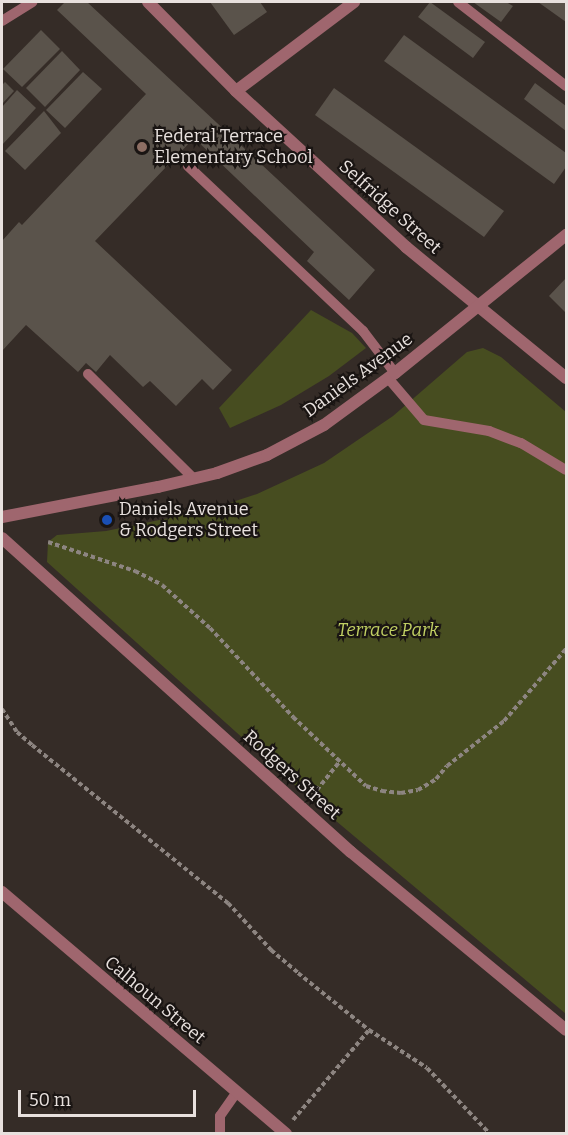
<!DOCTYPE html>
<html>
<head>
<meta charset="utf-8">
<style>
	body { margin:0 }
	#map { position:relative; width:568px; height:1135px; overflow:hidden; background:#352c27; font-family:Bitter,serif }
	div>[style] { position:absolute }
	.green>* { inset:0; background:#474d20 }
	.building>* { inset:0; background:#5a534b }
	.path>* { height:4px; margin-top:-2px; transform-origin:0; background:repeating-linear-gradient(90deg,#8d8581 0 4.5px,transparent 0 7.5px) }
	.service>* { height:10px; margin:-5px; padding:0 5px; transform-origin:5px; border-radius:5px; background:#9f666e }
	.minor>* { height:12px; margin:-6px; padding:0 6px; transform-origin:6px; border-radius:6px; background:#9f666e }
	.tertiary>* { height:12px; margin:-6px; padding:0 6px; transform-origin:6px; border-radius:6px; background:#9f666e }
	.dots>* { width:16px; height:16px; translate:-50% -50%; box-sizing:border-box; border:3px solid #1a1513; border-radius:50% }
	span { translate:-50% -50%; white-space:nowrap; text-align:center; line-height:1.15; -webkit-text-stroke:4.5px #1a1513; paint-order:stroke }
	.poi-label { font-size:18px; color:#e8e1de }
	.left { translate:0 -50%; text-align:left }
	.street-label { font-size:18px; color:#e8e1de }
	.park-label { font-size:18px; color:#c1d063; font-style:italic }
	.frame { position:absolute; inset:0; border:3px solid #e8e1de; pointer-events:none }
	.scale { position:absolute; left:18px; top:1090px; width:178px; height:27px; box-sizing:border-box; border:3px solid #e8e1de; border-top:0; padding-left:8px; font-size:18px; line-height:21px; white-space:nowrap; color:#e8e1de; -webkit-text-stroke:4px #1a1513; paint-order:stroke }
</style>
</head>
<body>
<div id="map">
	<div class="green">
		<div style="clip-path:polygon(311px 310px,352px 333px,366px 348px,329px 376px,281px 405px,230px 428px,219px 408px)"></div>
		<div style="clip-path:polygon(483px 348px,501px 357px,566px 412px,566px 1014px,317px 805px,47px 562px,48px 542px,57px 535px,106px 531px,208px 510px,257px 494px,324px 463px,393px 416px,467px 352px)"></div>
	</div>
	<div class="building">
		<div style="clip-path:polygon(65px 2px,87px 2px,375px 270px,349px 300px,307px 261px,314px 252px,194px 138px,95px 241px,232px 370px,213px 390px,202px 379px,176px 406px,150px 381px,143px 387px,110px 355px,96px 372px,86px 363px,78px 372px,26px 325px,2px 351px,2px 241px,19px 222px,22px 225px,146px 94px,57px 10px)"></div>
		<div style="clip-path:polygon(210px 2px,260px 2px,267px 12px,234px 35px)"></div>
		<div style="clip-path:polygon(430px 2px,485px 42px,473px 58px,418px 17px)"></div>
		<div style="clip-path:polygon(473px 2px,506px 2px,513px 6px,501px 22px)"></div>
		<div style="clip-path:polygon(538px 2px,566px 2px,566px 22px)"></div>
		<div style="clip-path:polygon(41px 30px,60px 49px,22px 87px,3px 69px)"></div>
		<div style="clip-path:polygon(404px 35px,566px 153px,566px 167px,554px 184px,384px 61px)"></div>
		<div style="clip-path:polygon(62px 51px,80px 70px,45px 107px,26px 88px)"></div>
		<div style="clip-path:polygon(83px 72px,102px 89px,65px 128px,46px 110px)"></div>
		<div style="clip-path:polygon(5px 82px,14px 91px,2px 104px,2px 85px)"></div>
		<div style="clip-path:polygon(535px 83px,566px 106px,566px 131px,524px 99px)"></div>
		<div style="clip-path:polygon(334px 88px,504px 211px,484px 237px,315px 115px)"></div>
		<div style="clip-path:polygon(17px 90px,36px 108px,2px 145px,2px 107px)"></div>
		<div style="clip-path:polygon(44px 111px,61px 133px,25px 170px,5px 151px)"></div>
		<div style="clip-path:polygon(566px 278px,566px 313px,549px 296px)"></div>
	</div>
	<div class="path">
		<div style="left:48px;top:542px;width:92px;rotate:18.4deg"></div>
		<div style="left:135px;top:571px;width:30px;rotate:27deg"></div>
		<div style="left:162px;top:585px;width:64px;rotate:41.9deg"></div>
		<div style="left:210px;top:628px;width:122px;rotate:47deg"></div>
		<div style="left:293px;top:717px;width:100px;rotate:43.4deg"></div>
		<div style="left:366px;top:786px;width:17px;rotate:17deg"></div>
		<div style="left:382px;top:791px;width:19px;rotate:6deg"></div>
		<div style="left:401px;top:793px;width:17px;rotate:-10deg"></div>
		<div style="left:418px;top:790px;width:21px;rotate:-31deg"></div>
		<div style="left:436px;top:779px;width:17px;rotate:-50deg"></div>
		<div style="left:447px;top:766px;width:73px;rotate:-38.3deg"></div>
		<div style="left:504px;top:721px;width:95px;rotate:-49.3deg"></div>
		<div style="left:2px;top:709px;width:27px;rotate:57deg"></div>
		<div style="left:17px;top:732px;width:20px;rotate:41deg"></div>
		<div style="left:32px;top:745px;width:252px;rotate:38.9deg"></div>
		<div style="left:228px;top:903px;width:64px;rotate:47.5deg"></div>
		<div style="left:271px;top:950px;width:35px;rotate:40deg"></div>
		<div style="left:298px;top:973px;width:91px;rotate:38.8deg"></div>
		<div style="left:369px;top:1030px;width:69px;rotate:33.2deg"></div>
		<div style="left:427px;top:1068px;width:91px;rotate:46.3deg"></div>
		<div style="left:312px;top:796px;width:45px;rotate:-51.3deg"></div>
		<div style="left:293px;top:1120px;width:118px;rotate:-49.8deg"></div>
	</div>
	<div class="service">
		<div style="left:458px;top:2px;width:137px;rotate:37.9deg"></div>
		<div style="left:2px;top:21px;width:36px;rotate:-32deg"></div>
		<div style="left:188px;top:166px;width:241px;rotate:43.3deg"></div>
		<div style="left:363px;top:331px;width:53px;rotate:52.7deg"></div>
		<div style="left:88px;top:374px;width:149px;rotate:44.7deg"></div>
		<div style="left:388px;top:378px;width:55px;rotate:49.4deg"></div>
		<div style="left:424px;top:420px;width:66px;rotate:9.6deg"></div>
		<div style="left:489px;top:431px;width:34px;rotate:21deg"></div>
		<div style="left:521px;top:443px;width:52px;rotate:31deg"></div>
		<div style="left:220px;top:1134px;width:18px;rotate:-90deg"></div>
		<div style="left:220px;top:1116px;width:29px;rotate:-55deg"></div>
	</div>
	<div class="minor">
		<div style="left:148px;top:2px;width:125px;rotate:45.3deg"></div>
		<div style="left:236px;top:91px;width:231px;rotate:42.5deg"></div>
		<div style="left:406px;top:247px;width:207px;rotate:39.3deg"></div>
		<div style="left:236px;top:91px;width:148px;rotate:-37deg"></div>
		<div style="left:2px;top:538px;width:469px;rotate:42deg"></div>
		<div style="left:351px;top:852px;width:279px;rotate:39.6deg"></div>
		<div style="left:2px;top:892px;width:373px;rotate:40.4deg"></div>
	</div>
	<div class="tertiary">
		<div style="left:2px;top:517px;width:159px;rotate:-10.9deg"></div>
		<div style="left:158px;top:487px;width:61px;rotate:-13.3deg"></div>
		<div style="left:217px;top:473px;width:53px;rotate:-19.8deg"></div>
		<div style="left:267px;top:455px;width:64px;rotate:-27.8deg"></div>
		<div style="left:324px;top:425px;width:88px;rotate:-36.2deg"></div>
		<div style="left:395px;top:373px;width:220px;rotate:-38.9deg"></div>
	</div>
	<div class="dots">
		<div style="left:142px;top:147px;background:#8d6e63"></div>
		<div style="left:107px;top:520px;background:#1a4fb4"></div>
	</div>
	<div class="poi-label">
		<span class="left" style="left:154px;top:147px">Federal Terrace<br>Elementary School</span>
		<span class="left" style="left:119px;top:520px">Daniels Avenue<br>&amp; Rodgers Street</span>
	</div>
	<div class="street-label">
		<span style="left:390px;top:207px;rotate:42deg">Selfridge Street</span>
		<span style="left:358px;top:375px;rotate:-36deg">Daniels Avenue</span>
		<span style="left:292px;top:775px;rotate:42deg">Rodgers Street</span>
		<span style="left:155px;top:1000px;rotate:40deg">Calhoun Street</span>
	</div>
	<div class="park-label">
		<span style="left:388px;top:630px">Terrace Park</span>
	</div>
	<div class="frame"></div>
	<div class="scale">50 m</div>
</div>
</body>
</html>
